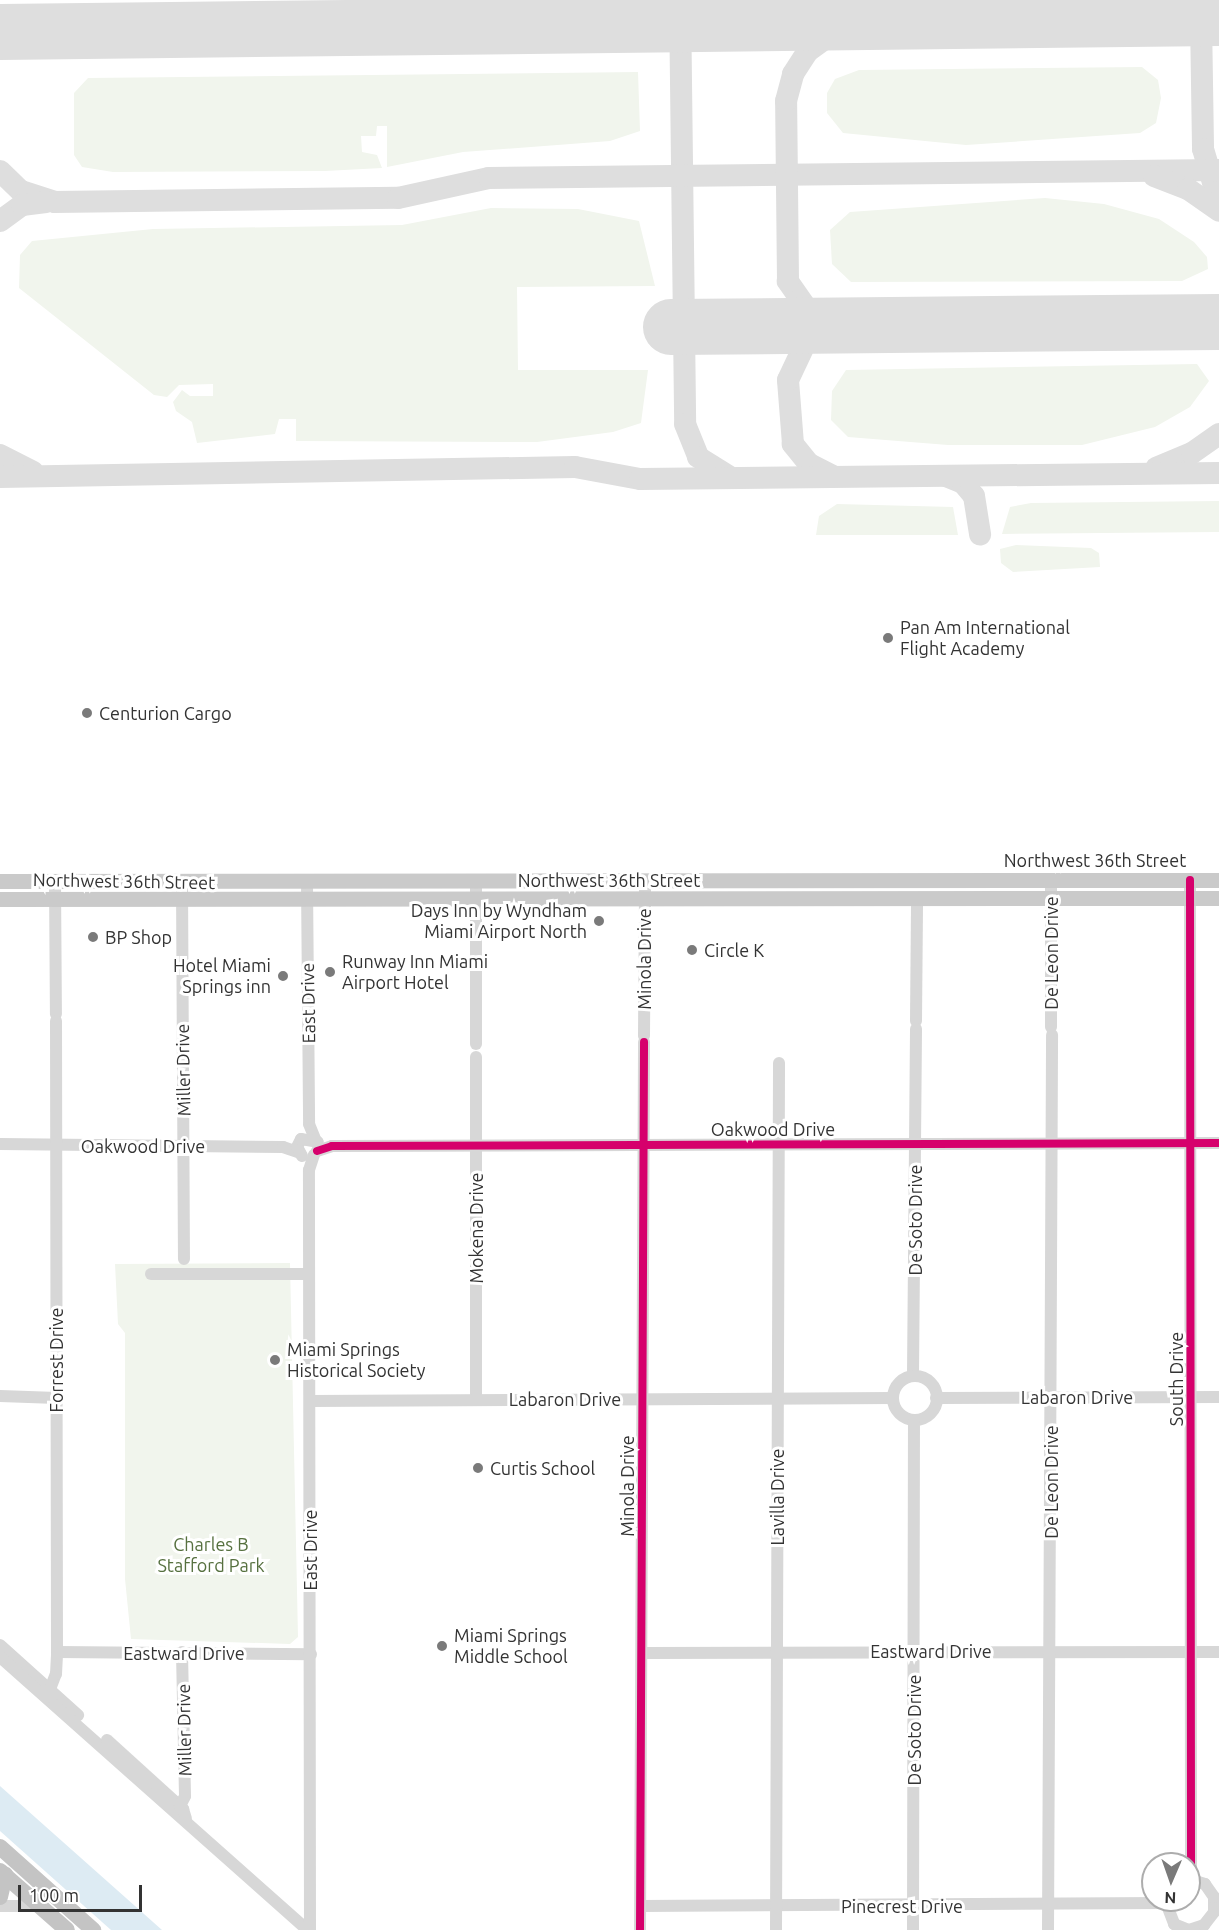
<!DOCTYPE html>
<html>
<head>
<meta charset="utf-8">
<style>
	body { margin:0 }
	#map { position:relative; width:1219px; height:1930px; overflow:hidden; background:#fff; font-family:Ubuntu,sans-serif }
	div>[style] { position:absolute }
	.green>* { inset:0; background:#f1f5ed }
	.water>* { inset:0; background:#ddebf3 }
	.taxiway>* { height:22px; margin:-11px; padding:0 11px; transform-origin:11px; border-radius:11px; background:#dedede }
	.runway>* { height:56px; margin:-28px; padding:0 28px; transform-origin:28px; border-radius:28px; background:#dedede }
	.minor>* { height:12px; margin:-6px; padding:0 6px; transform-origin:6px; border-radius:6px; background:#d7d7d7 }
	.minor>.ring { margin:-6px; padding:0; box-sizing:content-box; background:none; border:12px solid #d7d7d7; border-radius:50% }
	.major>* { height:15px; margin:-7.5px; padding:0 7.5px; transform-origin:7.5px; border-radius:7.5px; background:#cacaca }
	.highway>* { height:16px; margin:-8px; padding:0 8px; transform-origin:8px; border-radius:8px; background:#c4c4c4 }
	.cycleway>* { height:8px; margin:-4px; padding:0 4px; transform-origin:4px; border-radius:4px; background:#d6006c }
	.dots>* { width:16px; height:16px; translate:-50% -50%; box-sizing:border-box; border:3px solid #fff; border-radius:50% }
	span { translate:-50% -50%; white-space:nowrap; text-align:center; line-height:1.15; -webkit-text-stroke:6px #fff; paint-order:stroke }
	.poi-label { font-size:18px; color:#333 }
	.left { translate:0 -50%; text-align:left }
	.right { translate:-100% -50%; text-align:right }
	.street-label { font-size:18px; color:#333 }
	.park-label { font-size:18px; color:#56703f }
	.north { position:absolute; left:1141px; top:1852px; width:60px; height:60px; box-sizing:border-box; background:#fff; border:2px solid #adadad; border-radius:50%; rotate:182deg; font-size:16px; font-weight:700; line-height:24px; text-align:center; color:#333 }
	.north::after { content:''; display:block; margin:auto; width:21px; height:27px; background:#7a7a7a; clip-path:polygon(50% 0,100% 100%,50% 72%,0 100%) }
	.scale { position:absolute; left:18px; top:1885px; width:124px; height:27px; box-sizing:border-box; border:3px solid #333; border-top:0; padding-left:8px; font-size:18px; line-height:21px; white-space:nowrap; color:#333; -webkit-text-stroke:4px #fff; paint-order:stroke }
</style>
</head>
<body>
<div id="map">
	<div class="green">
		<div style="clip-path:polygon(1142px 67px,1158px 80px,1161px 98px,1156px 123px,1140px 133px,966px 145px,843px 133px,827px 113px,827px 93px,835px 79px,859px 70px)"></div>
		<div style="clip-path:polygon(638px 72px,640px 131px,610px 141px,463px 152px,387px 167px,387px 126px,377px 126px,376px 136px,361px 136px,362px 152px,377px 155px,382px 168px,325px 171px,113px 172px,82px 167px,74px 155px,74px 93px,88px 78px)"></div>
		<div style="clip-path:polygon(1045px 198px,1104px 204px,1159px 219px,1194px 242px,1207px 257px,1208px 269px,1182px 281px,851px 282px,832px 264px,830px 230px,850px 212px)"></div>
		<div style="clip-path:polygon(491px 208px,578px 209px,639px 221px,655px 286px,517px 287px,518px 370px,648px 370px,641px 423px,613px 432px,537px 442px,296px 441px,296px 419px,279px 419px,275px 434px,197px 443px,192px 422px,176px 411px,173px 402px,182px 390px,190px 396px,213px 396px,213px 384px,179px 385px,167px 397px,154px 395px,19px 288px,20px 255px,32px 241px,153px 229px,402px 225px)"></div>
		<div style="clip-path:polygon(1197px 364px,1209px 381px,1190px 407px,1155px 427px,1082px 445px,948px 445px,848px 437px,831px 420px,832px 391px,846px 370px)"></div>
		<div style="clip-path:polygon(1219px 501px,1219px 532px,1002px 534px,1010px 507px,1031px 503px)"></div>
		<div style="clip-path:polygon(837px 504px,953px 507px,958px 535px,816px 535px,819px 516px)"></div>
		<div style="clip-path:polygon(1016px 545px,1091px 548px,1099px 553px,1100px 567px,1013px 572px,1001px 563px,1000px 549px)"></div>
		<div style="clip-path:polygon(290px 1263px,298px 1637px,290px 1644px,131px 1639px,125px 1579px,125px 1333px,118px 1324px,115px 1264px)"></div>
	</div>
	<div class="water">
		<div style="clip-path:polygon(0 1786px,162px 1930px,111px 1930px,0 1831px)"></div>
	</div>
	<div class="taxiway">
		<div style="left:680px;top:0;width:424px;rotate:89.3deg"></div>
		<div style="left:685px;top:424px;width:35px;rotate:68deg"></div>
		<div style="left:698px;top:457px;width:36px;rotate:32deg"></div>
		<div style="left:769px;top:0;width:61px;rotate:11.3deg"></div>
		<div style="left:829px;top:12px;width:128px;rotate:4deg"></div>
		<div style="left:1143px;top:18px;width:21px;rotate:-8deg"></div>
		<div style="left:1164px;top:15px;width:26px;rotate:-36deg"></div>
		<div style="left:1201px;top:19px;width:130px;rotate:89.1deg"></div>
		<div style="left:1203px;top:149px;width:56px;rotate:73.5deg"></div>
		<div style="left:1120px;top:20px;width:100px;rotate:6.9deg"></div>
		<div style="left:622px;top:25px;width:46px;rotate:-32.7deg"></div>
		<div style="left:0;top:171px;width:29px;rotate:44deg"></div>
		<div style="left:21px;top:191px;width:35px;rotate:18deg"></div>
		<div style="left:54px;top:202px;width:344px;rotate:-0.7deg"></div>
		<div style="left:398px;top:198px;width:93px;rotate:-12.4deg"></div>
		<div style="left:489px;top:178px;width:730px;rotate:-0.63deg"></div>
		<div style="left:1154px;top:176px;width:36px;rotate:21deg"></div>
		<div style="left:1188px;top:189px;width:38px;rotate:35deg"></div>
		<div style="left:0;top:221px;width:27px;rotate:-36deg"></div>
		<div style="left:22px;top:205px;width:24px;rotate:-7deg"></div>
		<div style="left:850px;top:325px;width:42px;rotate:-163.3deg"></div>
		<div style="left:810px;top:313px;width:39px;rotate:-125deg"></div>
		<div style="left:788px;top:281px;width:180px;rotate:-90.6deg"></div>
		<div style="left:786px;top:101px;width:28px;rotate:-75deg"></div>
		<div style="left:793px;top:74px;width:27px;rotate:-57deg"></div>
		<div style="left:808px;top:51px;width:31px;rotate:-36deg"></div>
		<div style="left:833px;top:33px;width:30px;rotate:-21deg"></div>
		<div style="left:0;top:455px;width:37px;rotate:27deg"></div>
		<div style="left:1156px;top:468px;width:39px;rotate:-23deg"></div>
		<div style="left:1192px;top:453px;width:33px;rotate:-35deg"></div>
		<div style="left:833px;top:476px;width:27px;rotate:-153deg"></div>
		<div style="left:809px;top:464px;width:26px;rotate:-129deg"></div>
		<div style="left:793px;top:444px;width:64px;rotate:-94.5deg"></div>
		<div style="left:788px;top:380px;width:42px;rotate:-64.7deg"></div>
		<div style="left:806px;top:342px;width:42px;rotate:-22.3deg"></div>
		<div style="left:946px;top:476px;width:18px;rotate:22deg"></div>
		<div style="left:963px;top:483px;width:17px;rotate:50deg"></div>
		<div style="left:974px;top:496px;width:39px;rotate:81deg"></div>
		<div style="left:0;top:477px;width:575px;rotate:-1deg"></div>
		<div style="left:575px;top:467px;width:66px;rotate:10.5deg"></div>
		<div style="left:640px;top:479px;width:579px;rotate:-0.59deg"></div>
	</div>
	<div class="runway">
		<div style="left:0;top:32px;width:1219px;rotate:-0.66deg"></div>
		<div style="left:671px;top:327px;width:548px;rotate:-0.52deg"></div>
	</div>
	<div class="minor">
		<div style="left:1190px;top:880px;width:999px;rotate:89.94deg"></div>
		<div style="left:55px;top:881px;width:133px;rotate:89.6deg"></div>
		<div style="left:182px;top:882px;width:377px;rotate:89.7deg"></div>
		<div style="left:476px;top:882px;width:162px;rotate:90deg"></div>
		<div style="left:307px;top:883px;width:241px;rotate:89.5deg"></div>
		<div style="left:309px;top:1124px;width:16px;rotate:68deg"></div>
		<div style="left:916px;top:1021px;width:122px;rotate:-89.5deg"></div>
		<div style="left:1051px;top:1027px;width:147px;rotate:-90deg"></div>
		<div style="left:644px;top:1036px;width:155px;rotate:-89.6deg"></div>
		<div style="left:0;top:1144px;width:283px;rotate:0.6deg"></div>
		<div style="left:283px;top:1147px;width:18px;rotate:19deg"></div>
		<div style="left:317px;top:1151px;width:16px;rotate:-18deg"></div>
		<div style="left:332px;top:1146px;width:887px;rotate:-0.19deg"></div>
		<div style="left:302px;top:1156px;width:10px;rotate:-119deg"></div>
		<div style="left:297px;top:1147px;width:9px;rotate:-63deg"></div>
		<div style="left:301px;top:1139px;width:17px;rotate:10deg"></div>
		<div style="left:151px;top:1274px;width:158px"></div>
		<div style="left:913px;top:1374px;width:345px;rotate:-89.5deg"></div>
		<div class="ring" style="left:893px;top:1376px;width:32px;height:32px"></div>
		<div style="left:0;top:1396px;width:57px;rotate:2deg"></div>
		<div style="left:936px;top:1398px;width:283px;rotate:-0.2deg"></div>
		<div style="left:476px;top:1399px;width:342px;rotate:-90deg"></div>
		<div style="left:310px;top:1401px;width:583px;rotate:-0.29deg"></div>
		<div style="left:0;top:1645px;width:105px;rotate:41.9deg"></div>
		<div style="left:57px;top:1652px;width:254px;rotate:0.5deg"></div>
		<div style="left:643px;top:1653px;width:576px;rotate:-0.1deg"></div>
		<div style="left:0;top:1657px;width:412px;rotate:41.6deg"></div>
		<div style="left:47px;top:1697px;width:25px;rotate:-69deg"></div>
		<div style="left:56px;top:1674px;width:22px;rotate:-87deg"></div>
		<div style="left:57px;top:1652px;width:631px;rotate:-90.09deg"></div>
		<div style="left:107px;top:1740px;width:103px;rotate:42.2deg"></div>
		<div style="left:183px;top:1809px;width:10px;rotate:73deg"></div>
		<div style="left:180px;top:1806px;width:11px;rotate:-63deg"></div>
		<div style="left:185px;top:1796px;width:144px;rotate:-91.2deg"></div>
		<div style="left:1165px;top:1900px;width:26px;rotate:69deg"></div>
		<div style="left:1174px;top:1924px;width:16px;rotate:22deg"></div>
		<div style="left:1189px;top:1930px;width:16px;rotate:-18deg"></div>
		<div style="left:1204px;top:1925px;width:16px;rotate:-52deg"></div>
		<div style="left:1214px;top:1912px;width:15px;rotate:-90deg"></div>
		<div style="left:1214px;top:1897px;width:16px;rotate:-125deg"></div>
		<div style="left:1205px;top:1884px;width:17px;rotate:-163deg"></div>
		<div style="left:0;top:1906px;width:40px"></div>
		<div style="left:641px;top:1906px;width:523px;rotate:-0.33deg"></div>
		<div style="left:310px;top:1930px;width:760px;rotate:-90.08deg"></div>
		<div style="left:309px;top:1170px;width:16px;rotate:-72deg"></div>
		<div style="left:640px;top:1930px;width:888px;rotate:-89.74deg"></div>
		<div style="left:776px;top:1930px;width:867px;rotate:-89.8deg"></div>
		<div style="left:913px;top:1930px;width:509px;rotate:-89.89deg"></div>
		<div style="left:1048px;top:1930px;width:895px;rotate:-89.74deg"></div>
	</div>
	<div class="major">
		<div style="left:0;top:881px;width:1219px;rotate:-0.05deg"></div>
		<div style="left:0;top:899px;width:1219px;rotate:-0.05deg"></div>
	</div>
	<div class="highway">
		<div style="left:0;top:1847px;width:125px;rotate:41.7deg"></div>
		<div style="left:0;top:1871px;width:89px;rotate:41.4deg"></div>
		<div style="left:0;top:1897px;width:23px;rotate:-77deg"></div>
	</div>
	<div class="cycleway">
		<div style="left:1190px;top:880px;width:999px;rotate:89.94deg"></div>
		<div style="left:317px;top:1151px;width:16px;rotate:-18deg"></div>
		<div style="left:332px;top:1146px;width:887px;rotate:-0.19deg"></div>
		<div style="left:640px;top:1930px;width:888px;rotate:-89.74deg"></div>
	</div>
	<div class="dots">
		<div style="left:888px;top:638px;background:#7a7a7a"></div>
		<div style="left:87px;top:713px;background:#7a7a7a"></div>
		<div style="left:599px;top:921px;background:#7a7a7a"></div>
		<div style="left:93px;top:937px;background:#7a7a7a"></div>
		<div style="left:692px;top:950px;background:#7a7a7a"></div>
		<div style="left:330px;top:972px;background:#7a7a7a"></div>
		<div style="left:283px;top:976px;background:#7a7a7a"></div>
		<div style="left:275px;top:1360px;background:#7a7a7a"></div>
		<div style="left:478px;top:1468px;background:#7a7a7a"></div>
		<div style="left:442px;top:1646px;background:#7a7a7a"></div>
	</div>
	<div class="poi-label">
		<span class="left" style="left:900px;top:638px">Pan Am International<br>Flight Academy</span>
		<span class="left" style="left:99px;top:713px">Centurion Cargo</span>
		<span class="right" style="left:587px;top:921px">Days Inn by Wyndham<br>Miami Airport North</span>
		<span class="left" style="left:105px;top:937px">BP Shop</span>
		<span class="left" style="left:704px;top:950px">Circle K</span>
		<span class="left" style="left:342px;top:972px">Runway Inn Miami<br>Airport Hotel</span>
		<span class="right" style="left:271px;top:976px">Hotel Miami<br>Springs inn</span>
		<span class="left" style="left:287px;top:1360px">Miami Springs<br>Historical Society</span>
		<span class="left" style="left:490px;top:1468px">Curtis School</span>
		<span class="left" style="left:454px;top:1646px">Miami Springs<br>Middle School</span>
	</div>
	<div class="street-label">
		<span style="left:1095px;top:860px">Northwest 36th Street</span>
		<span style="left:609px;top:880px">Northwest 36th Street</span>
		<span style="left:124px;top:881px;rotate:1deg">Northwest 36th Street</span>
		<span style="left:1051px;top:953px;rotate:-90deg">De Leon Drive</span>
		<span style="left:644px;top:959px;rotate:-90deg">Minola Drive</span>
		<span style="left:308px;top:1003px;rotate:-91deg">East Drive</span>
		<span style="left:183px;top:1070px;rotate:-91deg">Miller Drive</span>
		<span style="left:773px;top:1129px">Oakwood Drive</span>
		<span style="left:143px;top:1146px">Oakwood Drive</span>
		<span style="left:915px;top:1220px;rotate:-90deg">De Soto Drive</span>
		<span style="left:476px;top:1228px;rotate:-90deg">Mokena Drive</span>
		<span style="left:56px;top:1360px;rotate:-90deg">Forrest Drive</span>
		<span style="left:1176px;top:1379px;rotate:-90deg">South Drive</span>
		<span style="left:1077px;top:1397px">Labaron Drive</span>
		<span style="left:565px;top:1399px">Labaron Drive</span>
		<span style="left:1051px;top:1482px;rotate:-90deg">De Leon Drive</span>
		<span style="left:627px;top:1486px;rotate:-90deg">Minola Drive</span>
		<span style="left:777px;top:1497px;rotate:-90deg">Lavilla Drive</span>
		<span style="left:310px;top:1550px;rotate:-90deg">East Drive</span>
		<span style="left:931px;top:1651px">Eastward Drive</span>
		<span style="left:184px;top:1653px">Eastward Drive</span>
		<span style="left:184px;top:1730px;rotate:-91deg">Miller Drive</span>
		<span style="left:914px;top:1730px;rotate:-90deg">De Soto Drive</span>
		<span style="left:902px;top:1906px">Pinecrest Drive</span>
	</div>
	<div class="park-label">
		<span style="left:211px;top:1555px">Charles B<br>Stafford Park</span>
	</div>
	<div class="north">N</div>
	<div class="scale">100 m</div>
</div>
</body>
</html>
